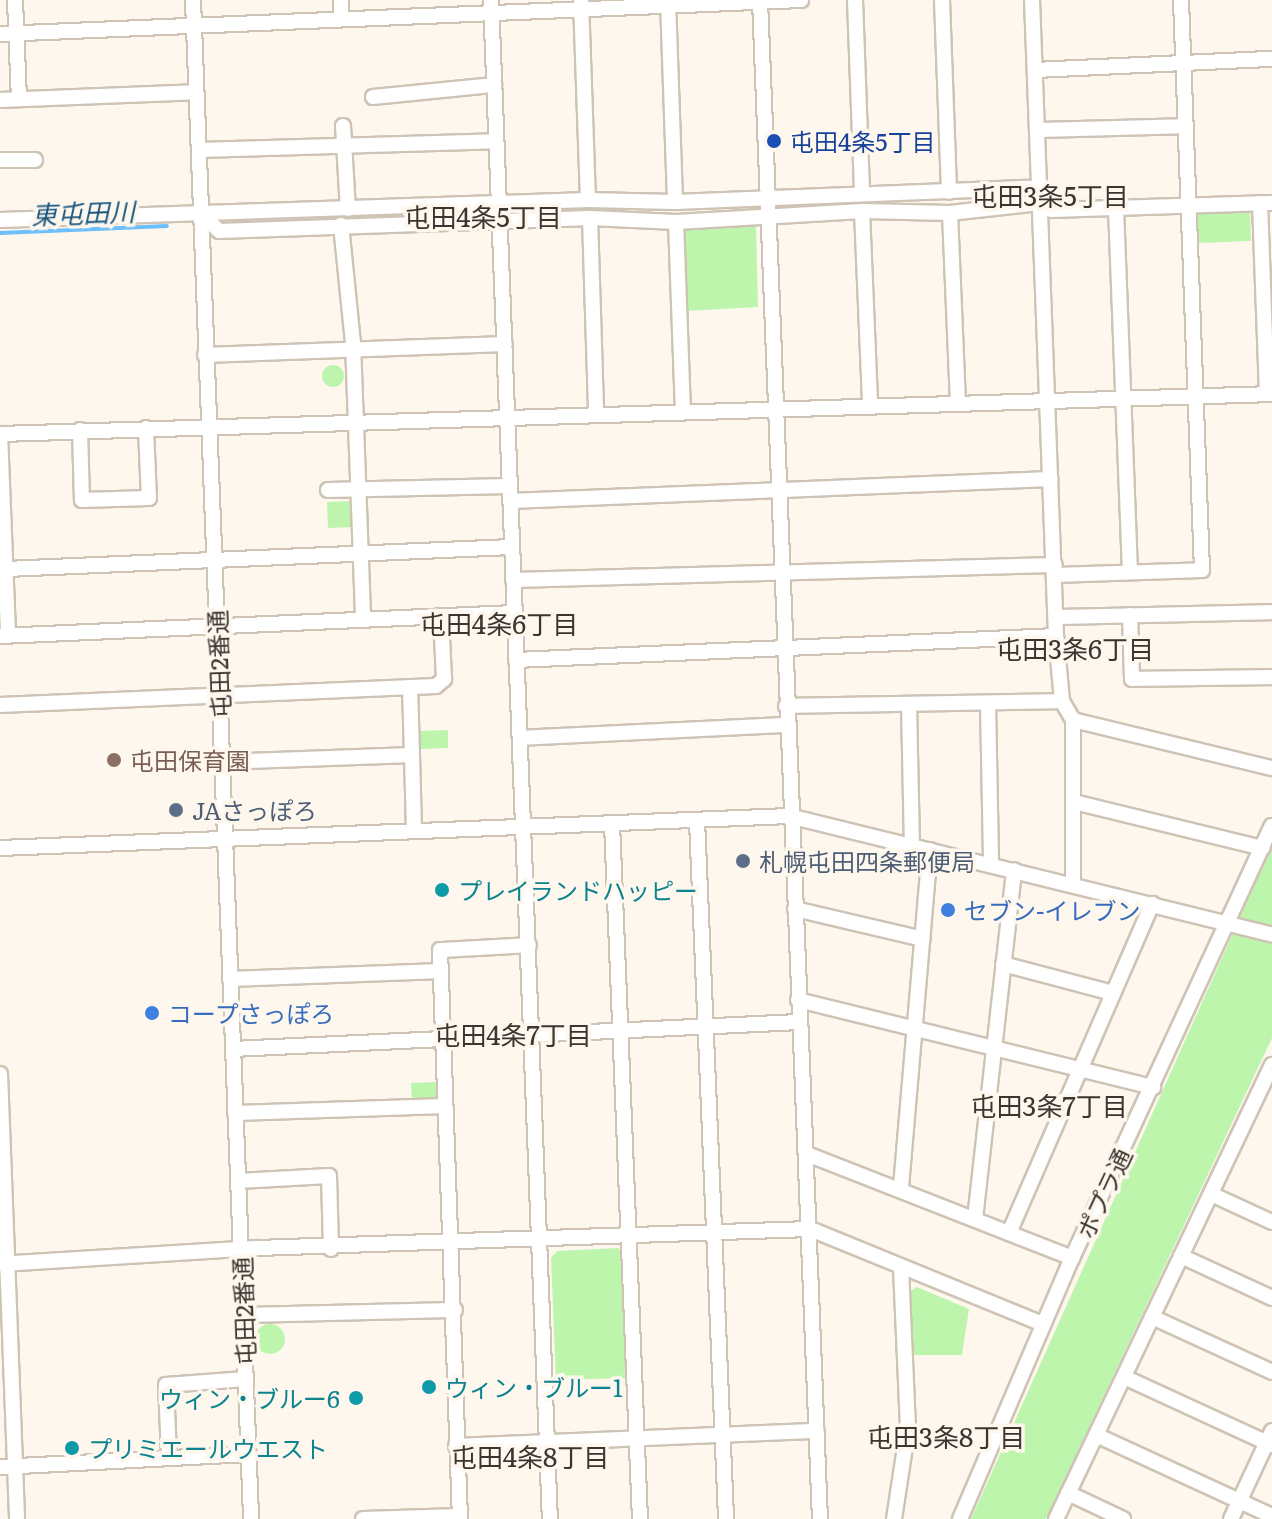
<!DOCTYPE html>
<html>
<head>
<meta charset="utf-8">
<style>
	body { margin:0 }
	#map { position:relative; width:1272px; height:1519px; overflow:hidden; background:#fef7ee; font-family:Literata,"Noto Sans JP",serif }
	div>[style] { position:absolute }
	.green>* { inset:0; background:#bef5ad }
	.round { border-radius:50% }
	.stream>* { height:4px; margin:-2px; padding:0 2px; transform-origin:2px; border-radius:2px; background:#6dc0fb }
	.roads { filter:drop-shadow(2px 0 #cec3b5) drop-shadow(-2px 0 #cec3b5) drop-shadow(0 2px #cec3b5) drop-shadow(0 -2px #cec3b5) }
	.minor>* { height:14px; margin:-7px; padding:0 7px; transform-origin:7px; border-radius:7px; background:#fff }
	.dots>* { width:22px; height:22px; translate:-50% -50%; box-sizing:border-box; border:4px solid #fef7ee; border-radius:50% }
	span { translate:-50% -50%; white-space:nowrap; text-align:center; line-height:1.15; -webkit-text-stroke:7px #fef7ee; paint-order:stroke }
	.transit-label { font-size:24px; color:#164399 }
	.left { translate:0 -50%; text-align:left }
	.street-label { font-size:24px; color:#3a3530 }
	.education-label { font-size:24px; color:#785e54 }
	.service-label { font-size:24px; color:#4e5e75 }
	.culture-label { font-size:24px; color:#0d838f }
	.right { translate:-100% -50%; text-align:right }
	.shop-label { font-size:24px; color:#366cbe }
	.neighbourhood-label { font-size:26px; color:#3a3530 }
	.water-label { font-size:26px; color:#1a577e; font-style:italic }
</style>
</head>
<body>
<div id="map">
	<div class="green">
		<div style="clip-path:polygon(1250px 212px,1251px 241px,1199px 243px,1197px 213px)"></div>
		<div style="clip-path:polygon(752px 224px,756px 227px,758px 307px,686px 311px,683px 230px)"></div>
		<div class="round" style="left:322px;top:365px;width:22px;height:22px"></div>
		<div style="clip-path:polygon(352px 501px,354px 527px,328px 528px,327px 502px)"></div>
		<div style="clip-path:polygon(448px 730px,448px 748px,421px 749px,420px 731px)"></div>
		<div style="clip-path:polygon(1272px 846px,1272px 1038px,1046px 1519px,971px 1519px)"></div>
		<div style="clip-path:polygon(436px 1082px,437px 1103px,412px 1104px,411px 1083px)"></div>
		<div style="clip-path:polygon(618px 1248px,622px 1252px,627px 1378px,556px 1380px,551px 1258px,557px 1251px)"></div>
		<div style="clip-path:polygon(917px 1287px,969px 1309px,962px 1355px,913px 1355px,910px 1291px)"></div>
		<div class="round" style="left:255px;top:1324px;width:30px;height:30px"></div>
	</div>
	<div class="stream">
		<div style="left:0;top:233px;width:167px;rotate:-2.4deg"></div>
	</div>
	<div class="roads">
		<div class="minor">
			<div style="left:15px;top:0;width:99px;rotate:87.7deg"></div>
			<div style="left:193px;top:0;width:1520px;rotate:87.81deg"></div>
			<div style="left:341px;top:0;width:17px;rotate:90deg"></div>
			<div style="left:491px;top:0;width:1520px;rotate:87.78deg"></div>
			<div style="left:581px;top:0;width:200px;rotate:88deg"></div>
			<div style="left:668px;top:0;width:202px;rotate:88deg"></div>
			<div style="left:760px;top:0;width:1520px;rotate:87.74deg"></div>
			<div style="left:855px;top:0;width:193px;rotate:87.9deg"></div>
			<div style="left:942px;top:0;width:192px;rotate:87.9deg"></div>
			<div style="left:1032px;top:0;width:636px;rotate:87.84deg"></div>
			<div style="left:1056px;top:636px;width:65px;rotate:84.7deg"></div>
			<div style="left:1062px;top:701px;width:22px;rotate:60deg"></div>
			<div style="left:1073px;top:720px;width:163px;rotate:90deg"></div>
			<div style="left:0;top:34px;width:802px;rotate:-2.43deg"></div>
			<div style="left:1035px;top:70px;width:237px;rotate:-2.7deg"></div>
			<div style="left:373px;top:97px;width:122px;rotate:-5.7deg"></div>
			<div style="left:0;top:100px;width:195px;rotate:-2.3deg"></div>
			<div style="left:343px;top:126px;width:83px;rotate:86.6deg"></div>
			<div style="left:1037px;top:130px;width:148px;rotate:-1.5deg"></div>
			<div style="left:199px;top:150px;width:297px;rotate:-1.7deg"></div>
			<div style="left:0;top:160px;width:35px"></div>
			<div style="left:1040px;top:203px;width:13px;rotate:32deg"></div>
			<div style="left:1051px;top:210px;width:221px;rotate:-1.8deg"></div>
			<div style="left:1260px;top:203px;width:191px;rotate:87.9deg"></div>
			<div style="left:1116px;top:208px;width:364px;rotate:87.8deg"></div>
			<div style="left:862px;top:211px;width:192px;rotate:87.6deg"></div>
			<div style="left:950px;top:213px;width:187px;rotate:87.6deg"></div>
			<div style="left:590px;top:218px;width:195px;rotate:88.2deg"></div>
			<div style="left:0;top:220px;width:588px;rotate:-1.95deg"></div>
			<div style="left:588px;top:200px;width:87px;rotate:1.3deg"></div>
			<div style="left:675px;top:202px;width:354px;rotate:-2.3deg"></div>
			<div style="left:1029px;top:188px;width:19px;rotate:54deg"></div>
			<div style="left:1040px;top:203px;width:91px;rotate:173.7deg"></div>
			<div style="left:950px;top:213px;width:88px;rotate:-178.7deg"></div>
			<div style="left:862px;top:211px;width:186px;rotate:176.6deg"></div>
			<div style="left:676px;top:222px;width:86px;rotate:-177.3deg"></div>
			<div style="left:590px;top:218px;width:371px;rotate:178deg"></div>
			<div style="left:219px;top:231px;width:25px;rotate:-135deg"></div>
			<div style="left:676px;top:222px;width:189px;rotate:87.9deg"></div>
			<div style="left:341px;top:225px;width:119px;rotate:84.2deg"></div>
			<div style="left:353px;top:343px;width:274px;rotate:87.9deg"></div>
			<div style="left:205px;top:355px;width:300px;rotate:-2.1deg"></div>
			<div style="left:80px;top:430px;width:70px;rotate:88.4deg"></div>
			<div style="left:82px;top:500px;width:67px;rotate:-1.7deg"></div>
			<div style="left:149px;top:498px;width:70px;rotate:-92.5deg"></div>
			<div style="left:0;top:434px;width:1273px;rotate:-1.8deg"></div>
			<div style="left:0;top:434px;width:201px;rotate:87.7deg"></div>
			<div style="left:328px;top:490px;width:181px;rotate:-1.3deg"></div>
			<div style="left:510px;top:501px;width:541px;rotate:-2.33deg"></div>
			<div style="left:6px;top:569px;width:506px;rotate:-2.49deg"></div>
			<div style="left:1055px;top:575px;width:147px;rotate:-1.9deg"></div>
			<div style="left:1202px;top:570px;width:570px;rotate:-92.11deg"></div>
			<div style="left:513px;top:580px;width:542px;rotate:-1.59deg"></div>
			<div style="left:1130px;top:615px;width:64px;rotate:88.2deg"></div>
			<div style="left:1132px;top:679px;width:140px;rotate:-0.8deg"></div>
			<div style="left:1056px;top:617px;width:216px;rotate:-1.3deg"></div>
			<div style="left:0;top:636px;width:515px;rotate:-2.56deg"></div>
			<div style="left:516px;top:660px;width:541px;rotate:-2.54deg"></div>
			<div style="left:410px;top:687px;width:68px;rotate:88.3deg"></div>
			<div style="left:988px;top:703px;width:160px;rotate:88.9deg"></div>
			<div style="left:909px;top:704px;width:141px;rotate:88.8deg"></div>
			<div style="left:0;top:705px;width:436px;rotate:-2.5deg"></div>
			<div style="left:436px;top:686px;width:11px;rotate:-41deg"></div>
			<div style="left:444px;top:679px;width:63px;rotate:-92.7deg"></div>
			<div style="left:786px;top:706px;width:276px;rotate:-1deg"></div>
			<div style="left:1073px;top:720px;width:205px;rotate:13.6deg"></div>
			<div style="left:520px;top:738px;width:267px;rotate:-2.8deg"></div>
			<div style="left:221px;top:762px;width:191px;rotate:-2.1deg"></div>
			<div style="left:412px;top:755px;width:75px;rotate:88.5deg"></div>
			<div style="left:1074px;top:802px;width:194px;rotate:13.7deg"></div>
			<div style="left:697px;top:820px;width:700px;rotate:87.62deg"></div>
			<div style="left:612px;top:823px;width:697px;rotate:87.7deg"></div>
			<div style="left:0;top:848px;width:790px;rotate:-2.32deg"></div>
			<div style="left:789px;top:816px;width:497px;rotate:13.8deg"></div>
			<div style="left:795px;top:909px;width:131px;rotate:13.2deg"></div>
			<div style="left:1003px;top:964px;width:114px;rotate:14.8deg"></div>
			<div style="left:230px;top:979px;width:211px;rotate:-2.2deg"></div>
			<div style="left:798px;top:1000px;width:366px;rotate:13.8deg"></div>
			<div style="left:233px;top:1049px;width:567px;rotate:-2.73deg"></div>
			<div style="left:0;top:1074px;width:445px;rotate:87.8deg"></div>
			<div style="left:235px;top:1113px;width:210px;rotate:-1.9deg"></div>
			<div style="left:807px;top:1154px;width:285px;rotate:21.4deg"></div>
			<div style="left:238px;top:1181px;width:91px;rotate:-3.1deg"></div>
			<div style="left:329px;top:1176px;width:73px;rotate:88.4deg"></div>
			<div style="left:901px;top:1187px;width:338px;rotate:-85.1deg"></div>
			<div style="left:1211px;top:1194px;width:67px;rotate:24.7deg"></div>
			<div style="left:975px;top:1219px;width:351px;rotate:-83.6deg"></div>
			<div style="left:1009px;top:1233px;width:359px;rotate:-66.5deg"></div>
			<div style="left:1181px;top:1256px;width:100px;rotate:24.8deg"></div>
			<div style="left:0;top:1264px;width:257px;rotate:-3.6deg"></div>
			<div style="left:257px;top:1248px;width:553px;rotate:-1.97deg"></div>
			<div style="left:810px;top:1229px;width:252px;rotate:22.2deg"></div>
			<div style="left:243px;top:1315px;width:212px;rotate:-1.4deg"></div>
			<div style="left:1152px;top:1317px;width:132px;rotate:24.6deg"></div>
			<div style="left:1124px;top:1377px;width:163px;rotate:24.7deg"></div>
			<div style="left:1096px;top:1435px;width:194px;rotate:24.7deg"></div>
			<div style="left:456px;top:1446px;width:361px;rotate:-2.4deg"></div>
			<div style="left:169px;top:1456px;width:71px;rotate:-92.4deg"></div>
			<div style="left:166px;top:1385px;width:80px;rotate:-4.3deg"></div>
			<div style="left:0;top:1467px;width:249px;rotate:-3deg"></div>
			<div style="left:1068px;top:1493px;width:61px;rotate:25.3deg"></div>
			<div style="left:363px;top:1519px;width:97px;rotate:-1.8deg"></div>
			<div style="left:460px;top:1519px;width:569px;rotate:-92.01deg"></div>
			<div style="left:440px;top:950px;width:89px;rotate:-3.2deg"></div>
			<div style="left:894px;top:1519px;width:92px;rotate:-81.3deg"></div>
			<div style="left:908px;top:1428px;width:160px;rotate:-92.5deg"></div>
			<div style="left:960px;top:1519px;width:284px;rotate:-66.8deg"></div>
			<div style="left:1072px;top:1258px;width:476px;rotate:-65.2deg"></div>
			<div style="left:1056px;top:1519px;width:503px;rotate:-64.56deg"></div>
			<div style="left:1231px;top:1519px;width:97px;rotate:-65deg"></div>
		</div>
	</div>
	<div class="dots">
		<div style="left:774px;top:141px;background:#1a4fb4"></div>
		<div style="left:114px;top:760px;background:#8d6e63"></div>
		<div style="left:176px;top:810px;background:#5c6f8a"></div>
		<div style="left:743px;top:861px;background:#5c6f8a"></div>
		<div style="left:442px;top:890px;background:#0f9aa8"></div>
		<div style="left:948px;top:910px;background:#3f7fe0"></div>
		<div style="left:152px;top:1013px;background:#3f7fe0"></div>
		<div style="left:429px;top:1387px;background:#0f9aa8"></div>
		<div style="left:356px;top:1398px;background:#0f9aa8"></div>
		<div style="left:72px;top:1448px;background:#0f9aa8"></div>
	</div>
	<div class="transit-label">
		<span class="left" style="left:790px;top:141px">屯田4条5丁目</span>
	</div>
	<div class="street-label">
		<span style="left:218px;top:664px;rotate:-92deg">屯田2番通</span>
		<span style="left:1103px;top:1193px;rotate:-65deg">ポプラ通</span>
		<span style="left:243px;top:1311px;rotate:-92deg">屯田2番通</span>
	</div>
	<div class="education-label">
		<span class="left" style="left:130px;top:760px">屯田保育園</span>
	</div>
	<div class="service-label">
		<span class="left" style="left:192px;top:810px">JAさっぽろ</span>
		<span class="left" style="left:759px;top:861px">札幌屯田四条郵便局</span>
	</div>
	<div class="culture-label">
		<span class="left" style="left:458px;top:890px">プレイランドハッピー</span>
		<span class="left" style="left:445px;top:1387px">ウィン・ブルー1</span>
		<span class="right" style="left:340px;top:1398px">ウィン・ブルー6</span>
		<span class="left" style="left:88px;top:1448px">プリミエールウエスト</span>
	</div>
	<div class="shop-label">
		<span class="left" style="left:964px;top:910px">セブン-イレブン</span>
		<span class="left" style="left:168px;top:1013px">コープさっぽろ</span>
	</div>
	<div class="neighbourhood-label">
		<span style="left:1050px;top:195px">屯田3条5丁目</span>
		<span style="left:483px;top:216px">屯田4条5丁目</span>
		<span style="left:499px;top:623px">屯田4条6丁目</span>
		<span style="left:1075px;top:648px">屯田3条6丁目</span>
		<span style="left:513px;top:1034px">屯田4条7丁目</span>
		<span style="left:1049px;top:1105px">屯田3条7丁目</span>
		<span style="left:946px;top:1436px">屯田3条8丁目</span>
		<span style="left:530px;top:1456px">屯田4条8丁目</span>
	</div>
	<div class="water-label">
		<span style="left:83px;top:212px;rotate:-2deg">東屯田川</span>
	</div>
</div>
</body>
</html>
